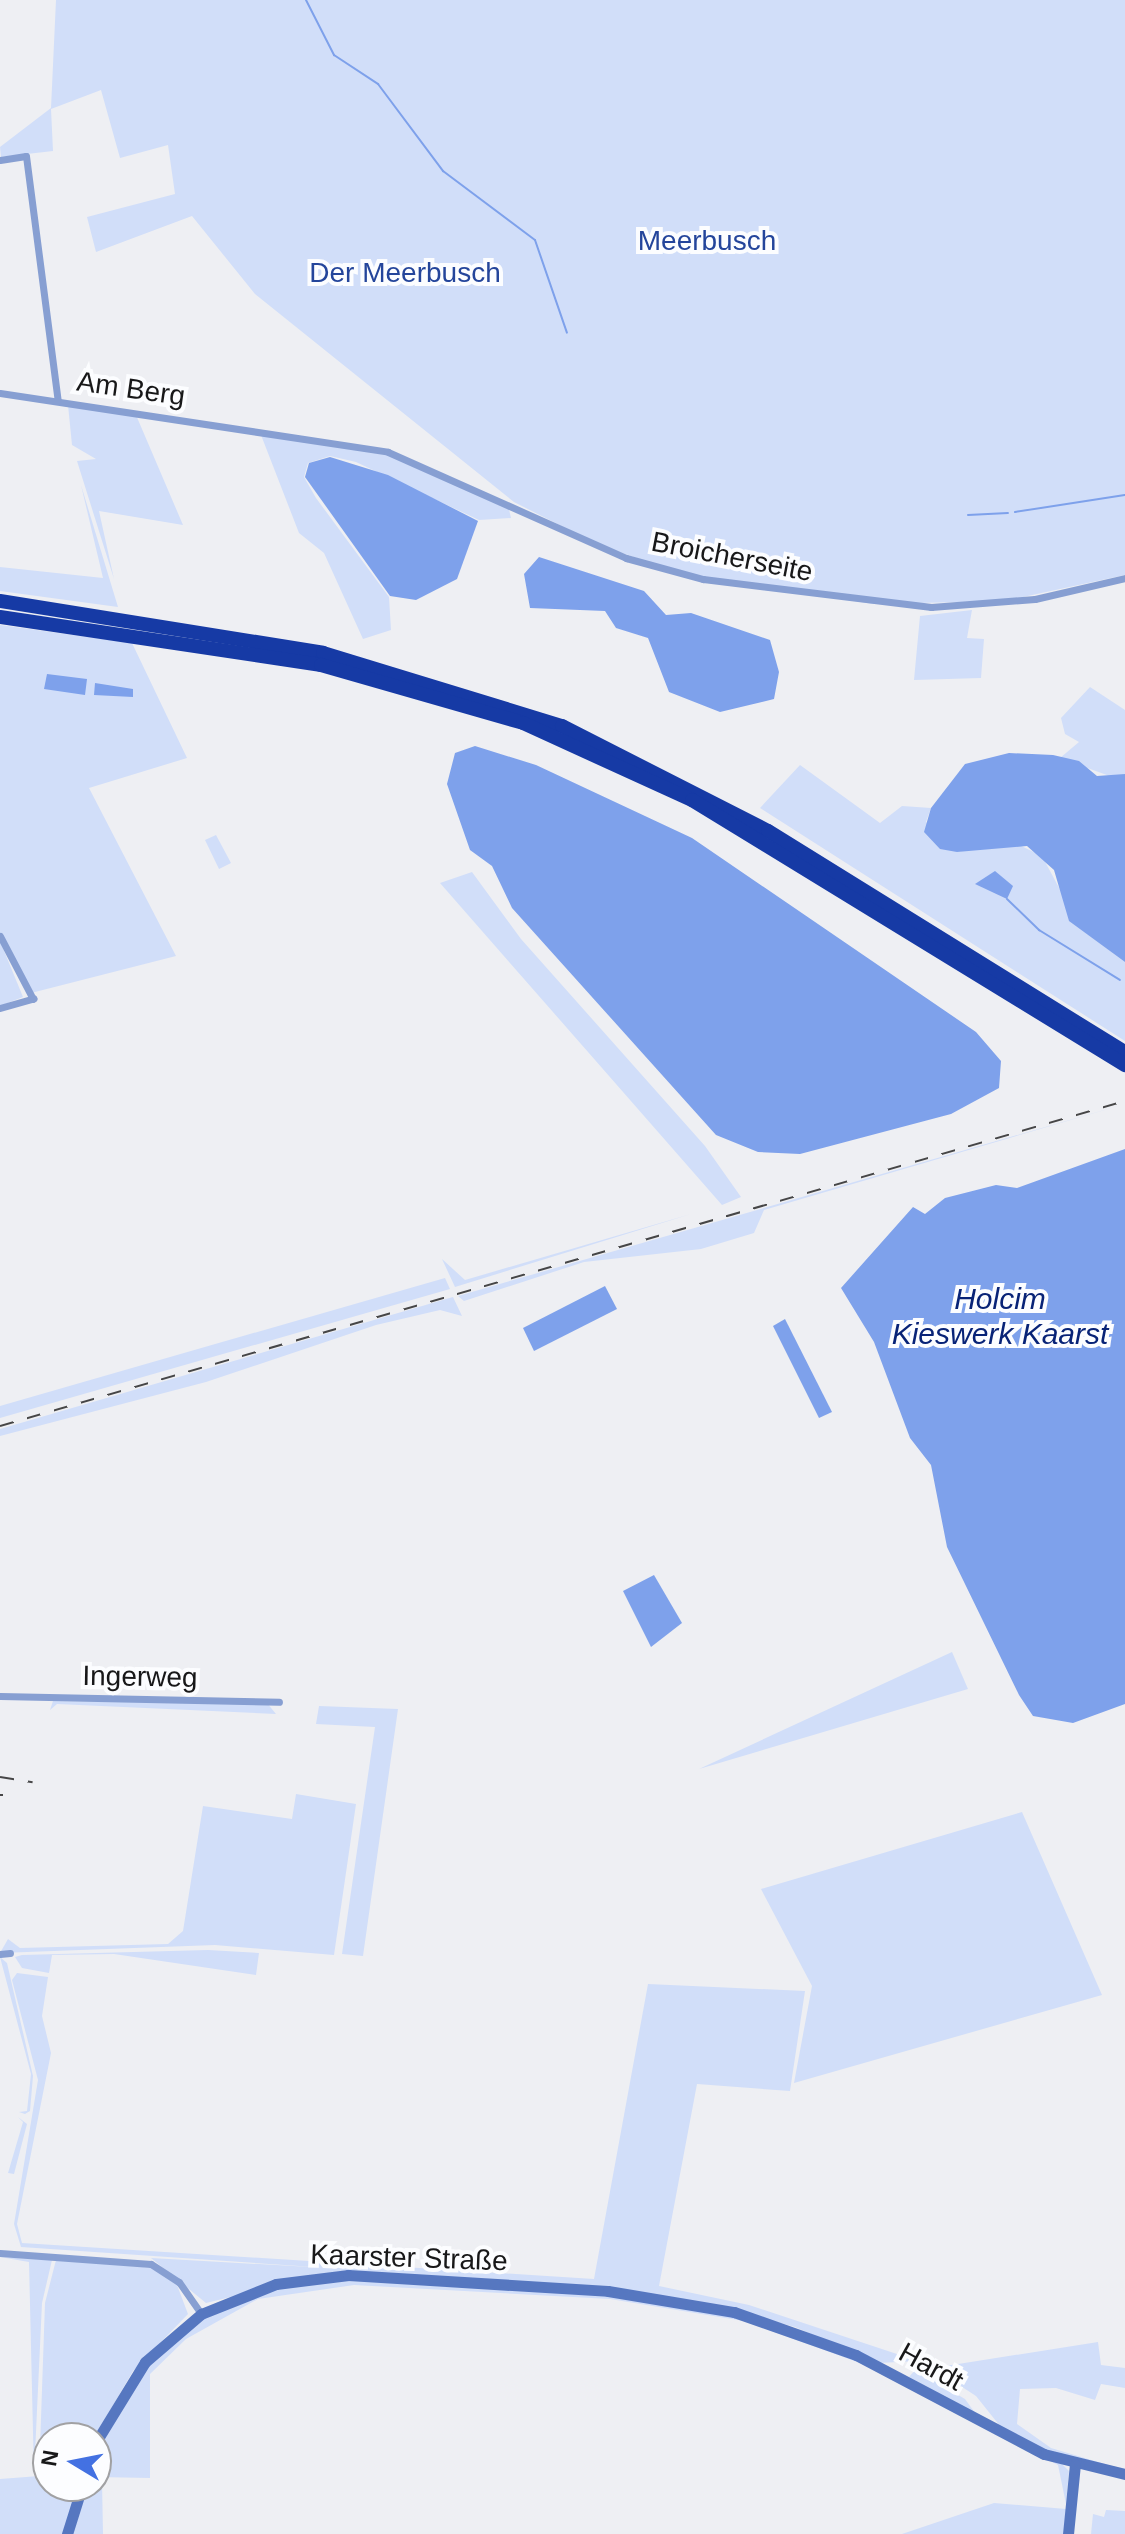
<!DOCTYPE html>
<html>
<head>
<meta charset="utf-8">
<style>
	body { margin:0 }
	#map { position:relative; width:1125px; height:2534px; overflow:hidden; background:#eeeff3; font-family:Helvetica,sans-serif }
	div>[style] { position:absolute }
	.green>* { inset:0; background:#d1def9 }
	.water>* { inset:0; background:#7ea1eb }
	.stream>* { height:2px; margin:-1px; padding:0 1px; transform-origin:1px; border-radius:1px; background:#7ea1eb }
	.street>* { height:7px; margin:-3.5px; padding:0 3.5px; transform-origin:3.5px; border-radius:3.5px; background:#879fd2 }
	.secondary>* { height:11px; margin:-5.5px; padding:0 5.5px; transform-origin:5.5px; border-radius:5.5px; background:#5677c0 }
	.highway>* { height:14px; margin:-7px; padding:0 7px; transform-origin:7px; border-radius:7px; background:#163aa5 }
	.rail>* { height:2px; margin-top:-1px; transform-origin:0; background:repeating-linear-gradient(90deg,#464647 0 14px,transparent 0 28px) }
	span { translate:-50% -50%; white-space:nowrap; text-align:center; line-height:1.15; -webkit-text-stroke:8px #fcfdff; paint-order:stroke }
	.park-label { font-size:28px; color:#24459b }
	.street-label { font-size:28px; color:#181819 }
	.water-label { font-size:30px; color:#082377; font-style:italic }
	.north { position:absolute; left:32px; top:2422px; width:80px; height:80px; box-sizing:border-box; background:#fcfdff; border:2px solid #a1a1a3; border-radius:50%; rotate:280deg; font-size:22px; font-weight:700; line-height:32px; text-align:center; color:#181819 }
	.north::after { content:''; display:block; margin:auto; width:28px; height:36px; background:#4371e2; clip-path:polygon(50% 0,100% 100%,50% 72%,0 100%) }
</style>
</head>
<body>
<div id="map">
	<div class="green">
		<div style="clip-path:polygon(56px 0,1125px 0,1125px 575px,1005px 601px,873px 604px,683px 574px,599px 545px,514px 502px,255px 294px,192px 216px,96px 252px,87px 217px,175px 194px,168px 145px,120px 158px,101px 90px,51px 109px,53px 151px,1px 157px,0 147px,51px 108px)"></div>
		<div style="clip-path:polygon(68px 405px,136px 415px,183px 525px,99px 511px,114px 579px,77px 461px,96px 459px,72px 445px)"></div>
		<div style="clip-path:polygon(261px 435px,388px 455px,508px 505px,511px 518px,479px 520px,356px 462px,330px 456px,308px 463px,304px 477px,316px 498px,389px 597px,391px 630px,363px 639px,324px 553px,299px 533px)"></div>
		<div style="clip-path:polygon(81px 485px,118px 607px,0 591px,0 567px,103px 578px)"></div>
		<div style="clip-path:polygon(972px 610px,967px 638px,984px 639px,981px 678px,914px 680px,920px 616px)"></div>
		<div style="clip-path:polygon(0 625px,132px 643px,187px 758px,89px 788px,176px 956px,31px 993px,0 934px)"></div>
		<div style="clip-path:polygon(1090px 687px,1125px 710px,1125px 774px,1115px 778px,1060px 758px,1079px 742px,1065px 734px,1061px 718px)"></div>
		<div style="clip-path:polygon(800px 765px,880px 823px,902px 806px,931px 808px,926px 822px,957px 852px,1013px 842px,1042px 856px,1072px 912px,1070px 921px,1125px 962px,1125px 1041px,760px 808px)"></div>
		<div style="clip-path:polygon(216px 835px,231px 863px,219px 869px,205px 840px)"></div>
		<div style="clip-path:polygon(472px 872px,521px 939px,705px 1146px,741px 1197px,722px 1205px,440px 883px)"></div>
		<div style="clip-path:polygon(0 941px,23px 997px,0 1006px)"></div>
		<div style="clip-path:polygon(1125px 1104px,764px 1210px,754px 1233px,701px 1249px,584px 1262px,464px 1301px,458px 1296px)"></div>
		<div style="clip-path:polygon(691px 1214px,455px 1287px,442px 1259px,465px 1280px)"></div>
		<div style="clip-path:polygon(445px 1278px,450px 1289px,0 1418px,0 1406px)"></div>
		<div style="clip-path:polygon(453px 1297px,462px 1316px,440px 1310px,376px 1325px,206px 1382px,0 1436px,0 1429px)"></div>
		<div style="clip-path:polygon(952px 1652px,968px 1689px,699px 1769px)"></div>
		<div style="clip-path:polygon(53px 1701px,267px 1703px,276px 1714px,57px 1704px,50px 1710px)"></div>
		<div style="clip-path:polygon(319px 1706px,398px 1709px,363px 1956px,342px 1954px,375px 1727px,316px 1724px)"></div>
		<div style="clip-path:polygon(296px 1794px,356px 1804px,334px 1955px,215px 1945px,0 1953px,8px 1939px,20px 1948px,168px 1944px,183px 1931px,203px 1806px,292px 1819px)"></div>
		<div style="clip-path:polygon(1022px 1812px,1102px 1995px,794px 2083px,812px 1986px,761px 1889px)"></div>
		<div style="clip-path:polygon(208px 1950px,259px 1953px,256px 1975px,114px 1954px,52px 1955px,49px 1973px,22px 1968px,15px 1957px,22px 1955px)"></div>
		<div style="clip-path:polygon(0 1957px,7px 1963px,33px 2076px,30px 2111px,25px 2114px,19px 2112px,27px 2111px,31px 2074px)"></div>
		<div style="clip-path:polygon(17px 1973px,48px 1977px,42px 2016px,51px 2053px,17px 2224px,22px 2243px,594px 2279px,648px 1984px,805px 1991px,790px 2091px,697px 2084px,659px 2286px,749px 2305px,918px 2361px,878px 2363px,795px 2327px,711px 2304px,333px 2272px,206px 2303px,151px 2258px,329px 2268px,21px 2247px,14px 2224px,38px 2080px,12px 1980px)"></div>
		<div style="clip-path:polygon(18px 2117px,27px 2124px,14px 2174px,8px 2173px,23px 2122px)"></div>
		<div style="clip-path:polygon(0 2257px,52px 2260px,42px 2303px,34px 2475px,29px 2262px)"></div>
		<div style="clip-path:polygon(56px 2260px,154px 2268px,177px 2285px,188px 2314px,133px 2371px,94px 2438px,48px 2438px,48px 2486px,78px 2486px,63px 2534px,0 2534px,0 2479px,39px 2476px,45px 2303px)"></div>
		<div style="clip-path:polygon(344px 2278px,613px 2295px,714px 2311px,833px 2349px,1062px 2464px,1069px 2471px,1066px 2504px,1058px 2465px,860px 2363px,744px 2321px,610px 2299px,354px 2285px,258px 2299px,186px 2339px,150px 2374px,150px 2478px,96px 2477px,101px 2437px,148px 2364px,199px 2321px,265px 2290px)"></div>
		<div style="clip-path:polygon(1098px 2342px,1101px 2365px,1125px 2368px,1125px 2388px,1101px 2384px,1095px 2400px,1056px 2388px,1020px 2389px,1017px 2424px,1051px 2448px,1125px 2470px,1051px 2452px,1004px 2431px,976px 2396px,933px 2368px)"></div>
		<div style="clip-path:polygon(915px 2370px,965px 2399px,978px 2417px,909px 2377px)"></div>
		<div style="clip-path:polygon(96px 2481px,102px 2481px,103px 2534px,70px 2534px,85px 2486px)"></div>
		<div style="clip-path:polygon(994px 2503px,1066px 2509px,1064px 2534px,902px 2534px)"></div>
		<div style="clip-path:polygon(1106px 2510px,1125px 2511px,1125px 2534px,1091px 2534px,1093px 2514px,1104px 2517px)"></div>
	</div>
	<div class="water">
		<div style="clip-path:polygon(330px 457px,388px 475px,478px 521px,457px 579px,416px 600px,390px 596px,305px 477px,309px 463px)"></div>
		<div style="clip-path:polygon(539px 557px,644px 591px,666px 615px,691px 613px,770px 640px,779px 672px,774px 699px,720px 712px,669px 692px,648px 638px,616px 628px,605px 611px,530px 608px,524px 574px)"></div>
		<div style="clip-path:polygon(47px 674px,87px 679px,85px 695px,44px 689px)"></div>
		<div style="clip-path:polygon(95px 683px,133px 689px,133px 697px,94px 695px)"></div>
		<div style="clip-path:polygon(475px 746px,536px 765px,692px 838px,976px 1032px,1001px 1061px,999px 1088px,951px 1114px,800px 1154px,758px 1152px,716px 1135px,512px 908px,492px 866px,470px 850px,447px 784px,455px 753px)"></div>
		<div style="clip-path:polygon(1053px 755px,1079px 761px,1097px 776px,1125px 774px,1125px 962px,1069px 921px,1054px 870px,1027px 846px,957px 852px,940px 849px,924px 832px,931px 808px,965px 764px,1009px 753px)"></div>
		<div style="clip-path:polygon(995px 871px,1013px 886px,1007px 899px,975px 884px)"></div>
		<div style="clip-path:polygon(1125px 1149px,1125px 1704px,1073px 1723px,1033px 1716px,1019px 1695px,947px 1547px,931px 1465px,910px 1438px,874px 1342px,841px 1288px,913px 1207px,925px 1214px,945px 1198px,996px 1185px,1017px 1188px)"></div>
		<div style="clip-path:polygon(605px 1286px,617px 1309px,534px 1351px,523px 1328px)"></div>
		<div style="clip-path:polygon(785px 1319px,832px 1412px,819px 1418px,773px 1326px)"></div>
		<div style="clip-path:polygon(654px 1575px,682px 1623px,651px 1647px,623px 1591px)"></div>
	</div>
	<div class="stream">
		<div style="left:306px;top:0;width:62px;rotate:63deg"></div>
		<div style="left:334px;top:55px;width:53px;rotate:33.4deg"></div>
		<div style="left:378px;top:84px;width:109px;rotate:53.2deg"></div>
		<div style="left:443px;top:171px;width:115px;rotate:36.9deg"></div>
		<div style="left:535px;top:240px;width:98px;rotate:71deg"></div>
		<div style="left:1015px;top:512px;width:111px;rotate:-8.8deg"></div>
		<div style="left:968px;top:515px;width:40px;rotate:-2.9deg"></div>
		<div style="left:1007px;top:899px;width:45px;rotate:44.1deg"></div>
		<div style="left:1039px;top:930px;width:95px;rotate:31.7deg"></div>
	</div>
	<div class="street">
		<div style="left:0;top:160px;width:26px;rotate:-9deg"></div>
		<div style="left:26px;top:156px;width:247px;rotate:82.6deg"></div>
		<div style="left:0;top:393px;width:392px;rotate:8.6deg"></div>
		<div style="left:388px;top:452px;width:261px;rotate:24deg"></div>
		<div style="left:626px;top:558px;width:80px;rotate:15.3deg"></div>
		<div style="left:703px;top:579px;width:230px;rotate:7deg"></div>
		<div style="left:931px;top:607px;width:104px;rotate:-4.4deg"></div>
		<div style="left:1035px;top:599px;width:92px;rotate:-13.1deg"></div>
		<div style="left:0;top:936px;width:71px;rotate:62.4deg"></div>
		<div style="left:0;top:1008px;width:35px;rotate:-16deg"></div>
		<div style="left:0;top:1696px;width:279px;rotate:1.2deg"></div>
		<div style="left:0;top:1954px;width:10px;rotate:-6deg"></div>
		<div style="left:0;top:2253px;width:151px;rotate:4.2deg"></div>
		<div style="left:151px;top:2264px;width:33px;rotate:33deg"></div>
		<div style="left:179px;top:2282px;width:39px;rotate:55deg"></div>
	</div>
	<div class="secondary">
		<div style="left:96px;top:2442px;width:94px;rotate:-58.5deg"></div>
		<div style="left:145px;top:2362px;width:74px;rotate:-40.6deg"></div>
		<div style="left:201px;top:2314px;width:81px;rotate:-21.8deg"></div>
		<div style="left:276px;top:2284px;width:73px;rotate:-7.1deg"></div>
		<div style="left:348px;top:2275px;width:260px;rotate:3.5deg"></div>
		<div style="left:608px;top:2291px;width:128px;rotate:9.5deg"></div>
		<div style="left:734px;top:2312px;width:129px;rotate:19.4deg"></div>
		<div style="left:856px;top:2355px;width:212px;rotate:27.8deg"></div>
		<div style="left:1044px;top:2454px;width:83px;rotate:13.9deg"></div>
		<div style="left:67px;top:2534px;width:50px;rotate:-72.6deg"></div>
		<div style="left:1068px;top:2534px;width:70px;rotate:-84.3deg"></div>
	</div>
	<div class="highway">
		<div style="left:0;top:601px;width:327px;rotate:9.1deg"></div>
		<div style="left:323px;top:653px;width:250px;rotate:17deg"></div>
		<div style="left:562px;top:726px;width:231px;rotate:27deg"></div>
		<div style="left:768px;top:831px;width:420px;rotate:31.8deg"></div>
		<div style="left:0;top:617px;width:325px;rotate:8.5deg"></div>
		<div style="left:321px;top:665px;width:210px;rotate:16deg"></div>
		<div style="left:523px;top:723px;width:186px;rotate:24.5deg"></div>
		<div style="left:692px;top:800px;width:508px;rotate:31.47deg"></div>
	</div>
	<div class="rail">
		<div style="left:0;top:1426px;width:1171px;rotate:-16.11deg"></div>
		<div style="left:0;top:1777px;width:33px;rotate:9deg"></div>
		<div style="left:0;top:1795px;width:3px"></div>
	</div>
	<div class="park-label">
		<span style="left:707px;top:241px">Meerbusch</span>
		<span style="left:405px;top:273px">Der Meerbusch</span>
	</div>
	<div class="street-label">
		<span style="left:131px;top:389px;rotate:8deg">Am Berg</span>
		<span style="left:732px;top:557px;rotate:11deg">Broicherseite</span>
		<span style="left:140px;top:1677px;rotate:1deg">Ingerweg</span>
		<span style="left:409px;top:2258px;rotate:2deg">Kaarster Straße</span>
		<span style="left:931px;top:2367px;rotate:29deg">Hardt</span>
	</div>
	<div class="water-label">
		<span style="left:1000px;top:1316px">Holcim<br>Kieswerk Kaarst</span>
	</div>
	<div class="north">N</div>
</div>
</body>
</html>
